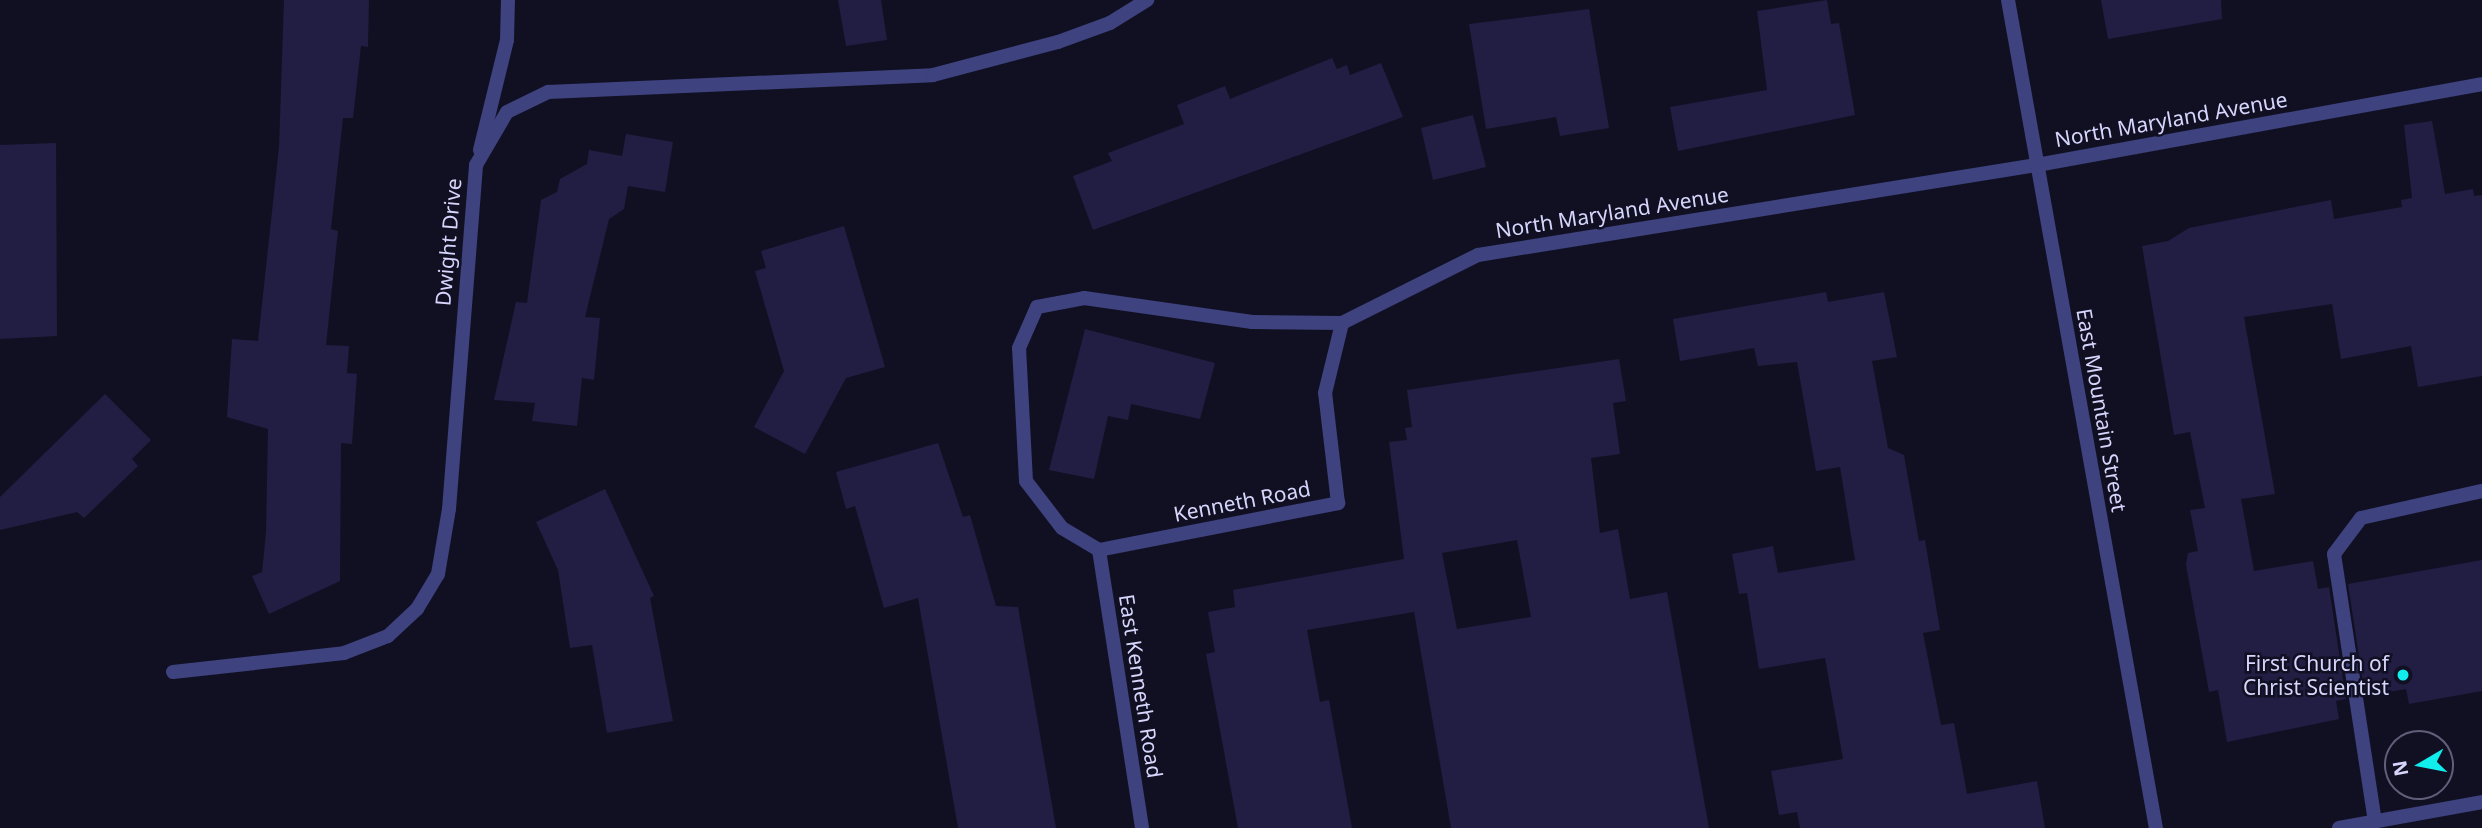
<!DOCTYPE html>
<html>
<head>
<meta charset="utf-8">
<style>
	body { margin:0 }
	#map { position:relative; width:2482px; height:828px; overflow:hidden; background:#111023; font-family:"Noto Sans",sans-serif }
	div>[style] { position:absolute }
	.building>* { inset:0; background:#211d43 }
	.service>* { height:14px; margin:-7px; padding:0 7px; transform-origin:7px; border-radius:7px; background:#3e427f }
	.minor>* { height:14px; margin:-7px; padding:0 7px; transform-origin:7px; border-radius:7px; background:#3e427f }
	.tertiary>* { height:14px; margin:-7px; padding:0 7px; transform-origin:7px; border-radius:7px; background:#3e427f }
	.dots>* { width:19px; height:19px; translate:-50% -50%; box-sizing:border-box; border:4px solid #111023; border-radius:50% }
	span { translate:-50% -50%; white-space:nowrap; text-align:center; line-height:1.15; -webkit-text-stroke:5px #111023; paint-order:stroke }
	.street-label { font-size:21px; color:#d6d5fc }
	.poi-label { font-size:21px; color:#d6d5fc }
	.right { translate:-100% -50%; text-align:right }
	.north { position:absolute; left:2384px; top:730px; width:70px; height:70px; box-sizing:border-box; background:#111023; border:2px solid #605f7a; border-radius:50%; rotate:260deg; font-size:19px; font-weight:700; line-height:28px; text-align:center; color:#d6d5fc }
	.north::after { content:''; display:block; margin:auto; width:24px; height:32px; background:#11eced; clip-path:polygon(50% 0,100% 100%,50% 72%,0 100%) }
</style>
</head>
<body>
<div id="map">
	<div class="building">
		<div style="clip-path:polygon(284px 0,369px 0,368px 47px,361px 46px,353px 118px,343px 118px,331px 229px,338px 231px,326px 345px,349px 346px,347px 373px,357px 374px,352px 444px,341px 443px,340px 581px,269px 614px,252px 576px,262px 572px,266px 533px,268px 429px,227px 417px,232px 339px,258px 341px,279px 147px)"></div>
		<div style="clip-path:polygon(838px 0,881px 0,887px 40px,846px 46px)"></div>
		<div style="clip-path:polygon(1827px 0,1831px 24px,1839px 23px,1855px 115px,1678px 151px,1670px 107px,1767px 90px,1757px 11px)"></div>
		<div style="clip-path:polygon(2101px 0,2221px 0,2222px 19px,2108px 39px)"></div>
		<div style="clip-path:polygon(1589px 9px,1609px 128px,1560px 136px,1556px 117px,1486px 129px,1469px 24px)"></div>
		<div style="clip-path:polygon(1332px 58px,1337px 69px,1347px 65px,1350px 75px,1381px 63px,1403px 117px,1093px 230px,1073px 176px,1112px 161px,1108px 153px,1184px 124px,1177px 105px,1225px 86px,1230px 99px)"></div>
		<div style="clip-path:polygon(1473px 115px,1486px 167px,1433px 180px,1421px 128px)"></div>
		<div style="clip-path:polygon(2432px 121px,2445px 194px,2473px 189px,2474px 196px,2482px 195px,2482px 376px,2418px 387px,2411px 346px,2341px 359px,2332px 304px,2244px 317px,2275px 494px,2241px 499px,2254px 571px,2313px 561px,2318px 589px,2329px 587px,2346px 699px,2336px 701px,2339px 719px,2227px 742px,2218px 690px,2209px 692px,2186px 565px,2188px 553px,2198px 551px,2190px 510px,2205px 508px,2190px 432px,2174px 435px,2142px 246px,2168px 241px,2189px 228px,2331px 200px,2334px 219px,2402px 207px,2401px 200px,2412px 198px,2404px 125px)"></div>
		<div style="clip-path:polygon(626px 134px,673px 142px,665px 192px,628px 186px,624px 209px,609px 219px,585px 317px,600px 318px,594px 380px,582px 378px,577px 426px,532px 421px,535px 403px,494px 400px,516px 302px,527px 303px,541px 200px,557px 192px,560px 179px,587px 164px,589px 150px,622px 156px)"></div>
		<div style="clip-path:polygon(56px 143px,57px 336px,0 339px,0 145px)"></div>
		<div style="clip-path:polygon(844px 226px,885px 367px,846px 378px,805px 454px,754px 427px,784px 371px,755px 271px,766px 268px,761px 251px)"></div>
		<div style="clip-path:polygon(1826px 292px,1828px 302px,1884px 292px,1897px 357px,1872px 361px,1888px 448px,1904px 455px,1919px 541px,1925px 540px,1940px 630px,1923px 633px,1941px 725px,1954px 723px,1967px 794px,2037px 781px,2045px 828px,1800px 828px,1797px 812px,1779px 815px,1771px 771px,1843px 759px,1825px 658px,1759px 669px,1747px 593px,1739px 594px,1732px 554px,1773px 546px,1778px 573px,1855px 560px,1840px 467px,1816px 471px,1797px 362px,1758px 366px,1754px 348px,1680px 361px,1673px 319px)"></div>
		<div style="clip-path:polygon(1085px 329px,1215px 363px,1200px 419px,1131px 404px,1128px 420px,1108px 416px,1094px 479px,1049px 470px)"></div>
		<div style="clip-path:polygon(evenodd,1619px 359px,1626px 401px,1613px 403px,1620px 454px,1591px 458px,1600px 533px,1618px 529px,1630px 599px,1667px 592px,1709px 828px,1451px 828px,1414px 612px,1307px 630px,1320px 702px,1329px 700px,1352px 828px,1238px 828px,1206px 654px,1215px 652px,1208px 612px,1235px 607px,1233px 590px,1404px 559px,1389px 442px,1407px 440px,1405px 428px,1412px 427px,1407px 390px,1619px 359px,1517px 540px,1531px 617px,1457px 629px,1442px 553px,1517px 540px)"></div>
		<div style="clip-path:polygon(105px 394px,151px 440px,132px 459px,138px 466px,84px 518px,77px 512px,0 530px,0 497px)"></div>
		<div style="clip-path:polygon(938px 443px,963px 517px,970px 515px,996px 606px,1018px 607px,1056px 828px,958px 828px,918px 598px,884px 608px,855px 506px,846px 509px,836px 472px)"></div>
		<div style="clip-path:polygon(605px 489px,654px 596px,650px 598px,673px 721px,607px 733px,592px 645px,570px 648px,558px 570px,536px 522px)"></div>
		<div style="clip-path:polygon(2482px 560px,2482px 691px,2409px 704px,2406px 689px,2365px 696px,2348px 584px)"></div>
	</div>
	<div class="service">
		<div style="left:2375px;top:822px;width:271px;rotate:-98.7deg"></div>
		<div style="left:2334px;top:554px;width:45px;rotate:-53.1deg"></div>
		<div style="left:2361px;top:518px;width:124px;rotate:-12.6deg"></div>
	</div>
	<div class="minor">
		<div style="left:480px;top:150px;width:113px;rotate:-76.2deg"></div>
		<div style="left:507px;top:40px;width:40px;rotate:-88.6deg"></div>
		<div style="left:1099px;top:550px;width:43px;rotate:-149.3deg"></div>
		<div style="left:1062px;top:528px;width:59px;rotate:-127.5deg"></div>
		<div style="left:1026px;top:481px;width:133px;rotate:-93deg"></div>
		<div style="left:1019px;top:348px;width:45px;rotate:-66.3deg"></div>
		<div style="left:1037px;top:307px;width:48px;rotate:-10.8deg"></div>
		<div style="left:1084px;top:298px;width:170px;rotate:8.1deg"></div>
		<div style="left:1252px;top:322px;width:90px;rotate:0.6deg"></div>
		<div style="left:1342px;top:323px;width:152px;rotate:-26.6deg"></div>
		<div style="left:1478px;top:255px;width:566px;rotate:-9.15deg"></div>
		<div style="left:2037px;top:165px;width:452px;rotate:-10.3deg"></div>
		<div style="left:1099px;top:550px;width:244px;rotate:-11.1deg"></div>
		<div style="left:1338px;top:503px;width:111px;rotate:-96.7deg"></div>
		<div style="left:1325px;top:393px;width:72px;rotate:-76.3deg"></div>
		<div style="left:1099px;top:550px;width:281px;rotate:81.2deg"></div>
		<div style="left:173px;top:672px;width:172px;rotate:-6.3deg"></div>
		<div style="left:344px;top:653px;width:47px;rotate:-21.1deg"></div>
		<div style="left:388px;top:636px;width:40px;rotate:-43deg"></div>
		<div style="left:417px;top:609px;width:41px;rotate:-59deg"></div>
		<div style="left:438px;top:574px;width:66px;rotate:-80.4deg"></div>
		<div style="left:449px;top:509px;width:345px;rotate:-85.5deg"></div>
		<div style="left:476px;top:165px;width:61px;rotate:-59.7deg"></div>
		<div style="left:507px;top:112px;width:46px;rotate:-26deg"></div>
		<div style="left:548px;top:92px;width:385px;rotate:-2.5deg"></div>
		<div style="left:933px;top:75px;width:129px;rotate:-14.8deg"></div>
		<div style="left:1058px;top:42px;width:55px;rotate:-20.1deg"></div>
		<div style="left:1110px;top:23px;width:44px;rotate:-31.9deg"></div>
	</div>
	<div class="tertiary">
		<div style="left:2008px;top:0;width:841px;rotate:79.87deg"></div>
		<div style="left:2339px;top:828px;width:145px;rotate:-10.3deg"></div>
	</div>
	<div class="dots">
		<div style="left:2403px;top:675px;background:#11eced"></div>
	</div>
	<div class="street-label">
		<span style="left:2171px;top:119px;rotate:-10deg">North Maryland Avenue</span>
		<span style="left:1612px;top:212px;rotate:-9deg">North Maryland Avenue</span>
		<span style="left:448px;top:242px;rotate:-85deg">Dwight Drive</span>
		<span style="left:2102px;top:410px;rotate:80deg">East Mountain Street</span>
		<span style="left:1242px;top:501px;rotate:-11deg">Kenneth Road</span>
		<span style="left:1141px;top:686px;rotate:81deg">East Kenneth Road</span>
	</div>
	<div class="poi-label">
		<span class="right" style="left:2389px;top:675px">First Church of<br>Christ Scientist</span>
	</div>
	<div class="north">N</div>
</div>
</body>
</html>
